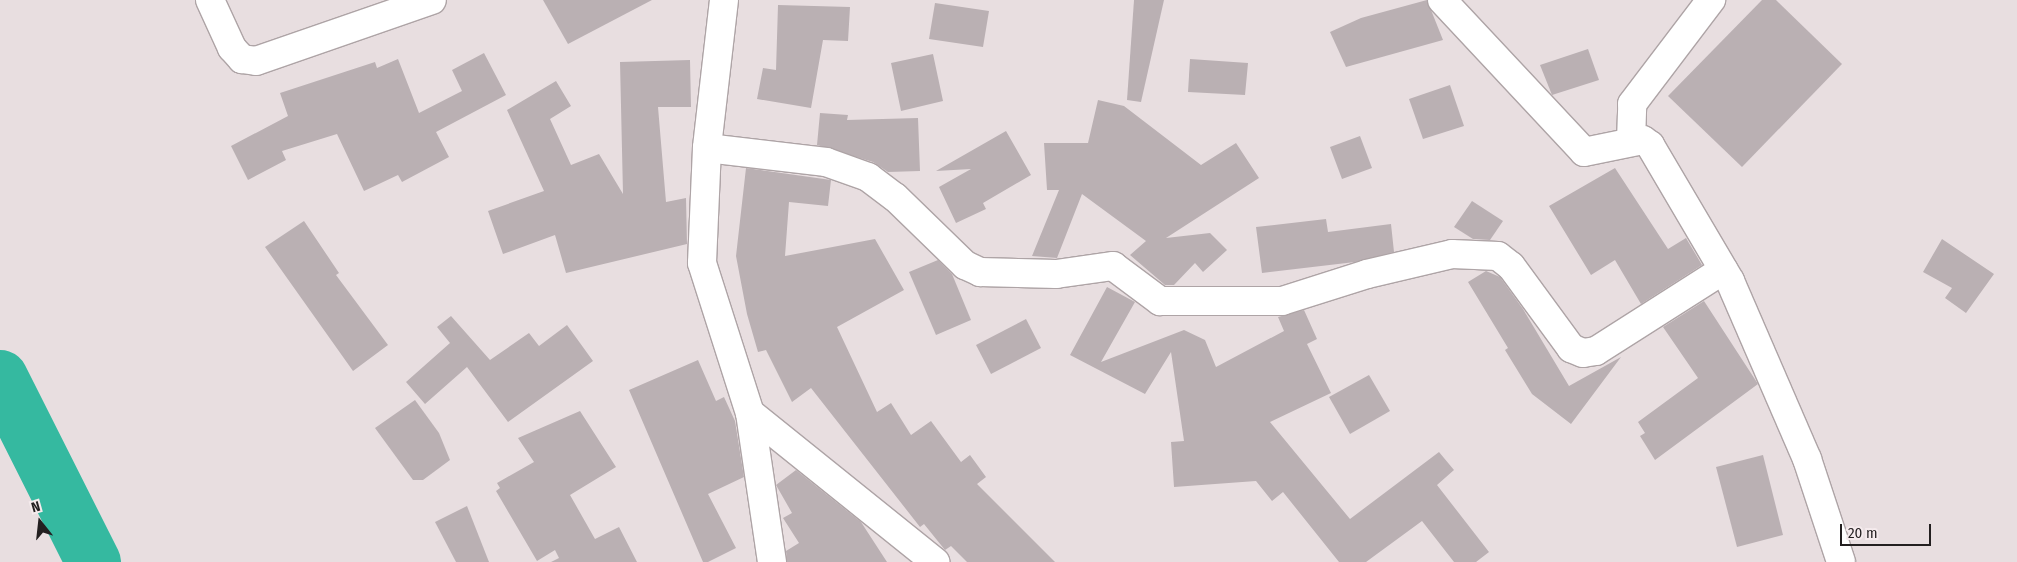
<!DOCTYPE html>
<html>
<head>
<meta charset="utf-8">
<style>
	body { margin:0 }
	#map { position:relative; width:2017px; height:562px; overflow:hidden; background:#e8dee0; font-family:"Fira Sans Condensed",sans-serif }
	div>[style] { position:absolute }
	.river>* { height:55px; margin:-27.5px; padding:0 27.5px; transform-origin:27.5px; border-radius:27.5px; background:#35b9a0 }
	.building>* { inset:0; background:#bab0b3 }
	.roads { filter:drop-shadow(1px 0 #aea4a6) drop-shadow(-1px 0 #aea4a6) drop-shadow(0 1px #aea4a6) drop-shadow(0 -1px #aea4a6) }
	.street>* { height:28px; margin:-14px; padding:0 14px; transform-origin:14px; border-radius:14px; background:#fff }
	span { translate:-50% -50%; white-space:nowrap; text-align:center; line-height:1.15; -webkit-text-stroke:4px #f5ebed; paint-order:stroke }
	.north { position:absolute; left:15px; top:497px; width:50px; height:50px; -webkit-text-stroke:4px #f5ebed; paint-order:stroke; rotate:344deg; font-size:14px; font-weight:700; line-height:20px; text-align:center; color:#231f20 }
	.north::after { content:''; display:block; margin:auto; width:18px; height:22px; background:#231f20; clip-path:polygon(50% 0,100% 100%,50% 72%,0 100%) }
	.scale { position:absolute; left:1840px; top:524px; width:91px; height:22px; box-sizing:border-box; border:2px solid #231f20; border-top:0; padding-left:6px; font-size:15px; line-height:18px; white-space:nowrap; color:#231f20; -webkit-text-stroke:4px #f5ebed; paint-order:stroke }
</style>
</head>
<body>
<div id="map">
	<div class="river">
		<div style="left:0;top:377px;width:207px;rotate:63.3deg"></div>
	</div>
	<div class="building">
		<div style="clip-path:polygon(543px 0,652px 0,568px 44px)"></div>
		<div style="clip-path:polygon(1134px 0,1164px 0,1141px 102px,1127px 100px)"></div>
		<div style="clip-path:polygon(1427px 0,1443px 40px,1346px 67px,1330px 32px,1361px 18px)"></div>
		<div style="clip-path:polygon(1762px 0,1776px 0,1842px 64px,1742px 167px,1668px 96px)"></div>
		<div style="clip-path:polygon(935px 3px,989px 11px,983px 47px,929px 39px)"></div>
		<div style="clip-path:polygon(778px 5px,850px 7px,848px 41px,823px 40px,811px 108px,757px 99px,763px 68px,776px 70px)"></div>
		<div style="clip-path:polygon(1588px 49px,1599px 80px,1552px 95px,1540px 65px)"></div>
		<div style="clip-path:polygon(484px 53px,506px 95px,436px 132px,449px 157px,402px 182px,398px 175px,364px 191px,337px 134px,282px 151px,286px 160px,248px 180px,231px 146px,288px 116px,280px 93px,375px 62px,377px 68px,398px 59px,419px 113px,462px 91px,452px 70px)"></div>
		<div style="clip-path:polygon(933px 54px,943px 101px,901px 111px,891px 63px)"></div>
		<div style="clip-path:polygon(1190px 59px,1248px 63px,1245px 95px,1188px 92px)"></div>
		<div style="clip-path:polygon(690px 60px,691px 107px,658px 107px,666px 202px,686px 198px,687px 244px,566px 273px,555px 235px,503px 254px,488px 211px,544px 191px,507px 110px,556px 81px,571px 106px,550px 119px,571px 165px,599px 154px,623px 194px,620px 62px)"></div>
		<div style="clip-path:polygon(1450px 85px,1464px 126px,1423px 139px,1409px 99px)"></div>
		<div style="clip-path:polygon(1098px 100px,1124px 106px,1201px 165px,1236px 143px,1259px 178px,1166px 238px,1210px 233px,1227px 250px,1203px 272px,1195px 263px,1174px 285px,1165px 285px,1130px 255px,1146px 241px,1082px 194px,1057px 258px,1032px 256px,1059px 190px,1047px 190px,1044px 143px,1088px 143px)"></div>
		<div style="clip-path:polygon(820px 113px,848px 115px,847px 120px,918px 118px,920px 171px,888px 172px,873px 162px,817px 145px)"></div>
		<div style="clip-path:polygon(1006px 131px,1031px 175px,983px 203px,986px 209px,956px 223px,939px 187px,971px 169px,936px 171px)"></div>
		<div style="clip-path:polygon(1360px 136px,1372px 168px,1342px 179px,1330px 147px)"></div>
		<div style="clip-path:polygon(746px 168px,831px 180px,828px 206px,789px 202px,785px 256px,875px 239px,904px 290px,837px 327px,877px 412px,891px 403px,911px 435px,931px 421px,961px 462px,970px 455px,986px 477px,977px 484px,1055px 562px,967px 562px,951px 546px,945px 550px,924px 524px,920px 527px,811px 388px,792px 402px,766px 350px,758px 352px,747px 314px,736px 256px)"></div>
		<div style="clip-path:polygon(1615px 168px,1668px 249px,1686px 238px,1702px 265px,1641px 304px,1615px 260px,1591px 275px,1549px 206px)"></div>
		<div style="clip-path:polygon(1472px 201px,1503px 221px,1490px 240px,1473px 239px,1454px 227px)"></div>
		<div style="clip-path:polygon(1326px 219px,1328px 232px,1391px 224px,1394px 252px,1355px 262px,1262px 273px,1256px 227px)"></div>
		<div style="clip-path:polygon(304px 221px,339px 273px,336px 275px,388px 345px,353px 371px,265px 247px)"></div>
		<div style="clip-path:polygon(1942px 239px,1994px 274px,1966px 313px,1945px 298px,1952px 288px,1923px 272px)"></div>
		<div style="clip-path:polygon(938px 260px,952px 274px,971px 320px,936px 335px,909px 272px)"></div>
		<div style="clip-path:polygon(1486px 271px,1500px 277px,1523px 309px,1569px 386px,1621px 357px,1571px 424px,1532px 394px,1505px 350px,1508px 348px,1468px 282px)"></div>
		<div style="clip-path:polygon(1107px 287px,1135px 302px,1101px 362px,1184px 330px,1205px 340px,1216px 367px,1284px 331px,1278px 317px,1304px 310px,1317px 339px,1307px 344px,1331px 393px,1270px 422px,1350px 519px,1439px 452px,1454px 470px,1437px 485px,1489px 552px,1476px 562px,1454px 562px,1422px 521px,1366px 562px,1339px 562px,1283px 492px,1272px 501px,1256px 481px,1174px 487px,1171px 442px,1184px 441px,1171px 352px,1145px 394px,1070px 355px)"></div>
		<div style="clip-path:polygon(1704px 301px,1758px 384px,1655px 460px,1640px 436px,1645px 433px,1638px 422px,1698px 378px,1663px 327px)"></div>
		<div style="clip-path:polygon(451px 316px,490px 360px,529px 333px,539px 346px,567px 325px,593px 361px,508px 422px,467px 367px,425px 404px,406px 382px,450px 343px,437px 327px)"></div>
		<div style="clip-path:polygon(1026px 319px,1041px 348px,991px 374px,976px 345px)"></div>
		<div style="clip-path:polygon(698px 360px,716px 401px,724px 397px,735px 421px,744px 477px,708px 494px,736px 548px,708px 562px,703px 562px,629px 390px)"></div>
		<div style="clip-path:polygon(1369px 375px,1390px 411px,1350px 434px,1329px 397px)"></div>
		<div style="clip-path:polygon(415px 400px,439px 433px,450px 460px,423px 480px,413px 480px,375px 428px)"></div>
		<div style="clip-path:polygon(580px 411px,616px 467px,570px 495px,595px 539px,619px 527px,637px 562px,551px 562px,559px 558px,555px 550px,537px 561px,496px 491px,500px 488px,497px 483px,534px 462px,518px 438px)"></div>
		<div style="clip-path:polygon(1763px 455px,1783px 535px,1737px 547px,1716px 467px)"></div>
		<div style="clip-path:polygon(796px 470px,861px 522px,887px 562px,787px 562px,786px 551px,799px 543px,783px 518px,792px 513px,776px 485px)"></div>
		<div style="clip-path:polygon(467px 506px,489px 562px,456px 562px,435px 522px)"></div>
	</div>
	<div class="roads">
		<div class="street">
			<div style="left:210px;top:0;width:53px;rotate:65.4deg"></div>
			<div style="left:232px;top:48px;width:15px;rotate:48deg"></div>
			<div style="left:242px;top:59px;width:14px;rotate:8deg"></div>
			<div style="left:256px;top:61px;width:186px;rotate:-19.1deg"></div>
			<div style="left:724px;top:0;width:149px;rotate:96.6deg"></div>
			<div style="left:707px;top:148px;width:115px;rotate:92.5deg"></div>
			<div style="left:702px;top:263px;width:157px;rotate:72.3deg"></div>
			<div style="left:750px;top:413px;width:238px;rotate:38.8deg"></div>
			<div style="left:1442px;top:0;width:208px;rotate:46.9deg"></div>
			<div style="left:1584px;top:152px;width:60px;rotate:-11.5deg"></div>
			<div style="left:1643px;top:140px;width:9px;rotate:36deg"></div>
			<div style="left:1650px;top:145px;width:158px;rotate:59.5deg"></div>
			<div style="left:1730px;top:281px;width:194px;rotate:66.6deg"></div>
			<div style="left:1807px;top:459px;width:108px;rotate:71.7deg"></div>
			<div style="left:1631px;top:141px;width:37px;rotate:-88deg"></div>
			<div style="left:1632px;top:104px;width:131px;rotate:-52.8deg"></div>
			<div style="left:707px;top:148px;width:120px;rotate:6.7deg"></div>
			<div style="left:826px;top:162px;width:45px;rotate:19.7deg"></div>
			<div style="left:868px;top:177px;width:34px;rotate:37deg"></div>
			<div style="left:895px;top:197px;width:98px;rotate:44.2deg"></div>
			<div style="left:965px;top:265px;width:17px;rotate:25deg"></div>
			<div style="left:980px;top:272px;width:76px;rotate:1.5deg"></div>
			<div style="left:1056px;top:274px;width:58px;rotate:-8deg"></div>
			<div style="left:1113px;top:266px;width:59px;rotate:36.7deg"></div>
			<div style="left:1160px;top:301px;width:122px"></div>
			<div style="left:1282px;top:301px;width:89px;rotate:-17.6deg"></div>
			<div style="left:1367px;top:274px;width:87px;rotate:-13.2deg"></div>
			<div style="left:1452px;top:254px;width:46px;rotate:2.5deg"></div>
			<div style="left:1498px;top:256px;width:16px;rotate:38deg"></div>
			<div style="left:1511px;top:266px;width:102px;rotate:53.8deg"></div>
			<div style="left:1571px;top:348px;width:13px;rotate:23deg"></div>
			<div style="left:1583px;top:353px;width:13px;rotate:-9deg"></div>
			<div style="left:1596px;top:351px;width:151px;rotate:-32.5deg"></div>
			<div style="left:750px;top:413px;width:151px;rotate:81.6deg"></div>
		</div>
	</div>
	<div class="north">N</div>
	<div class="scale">20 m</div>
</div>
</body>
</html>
